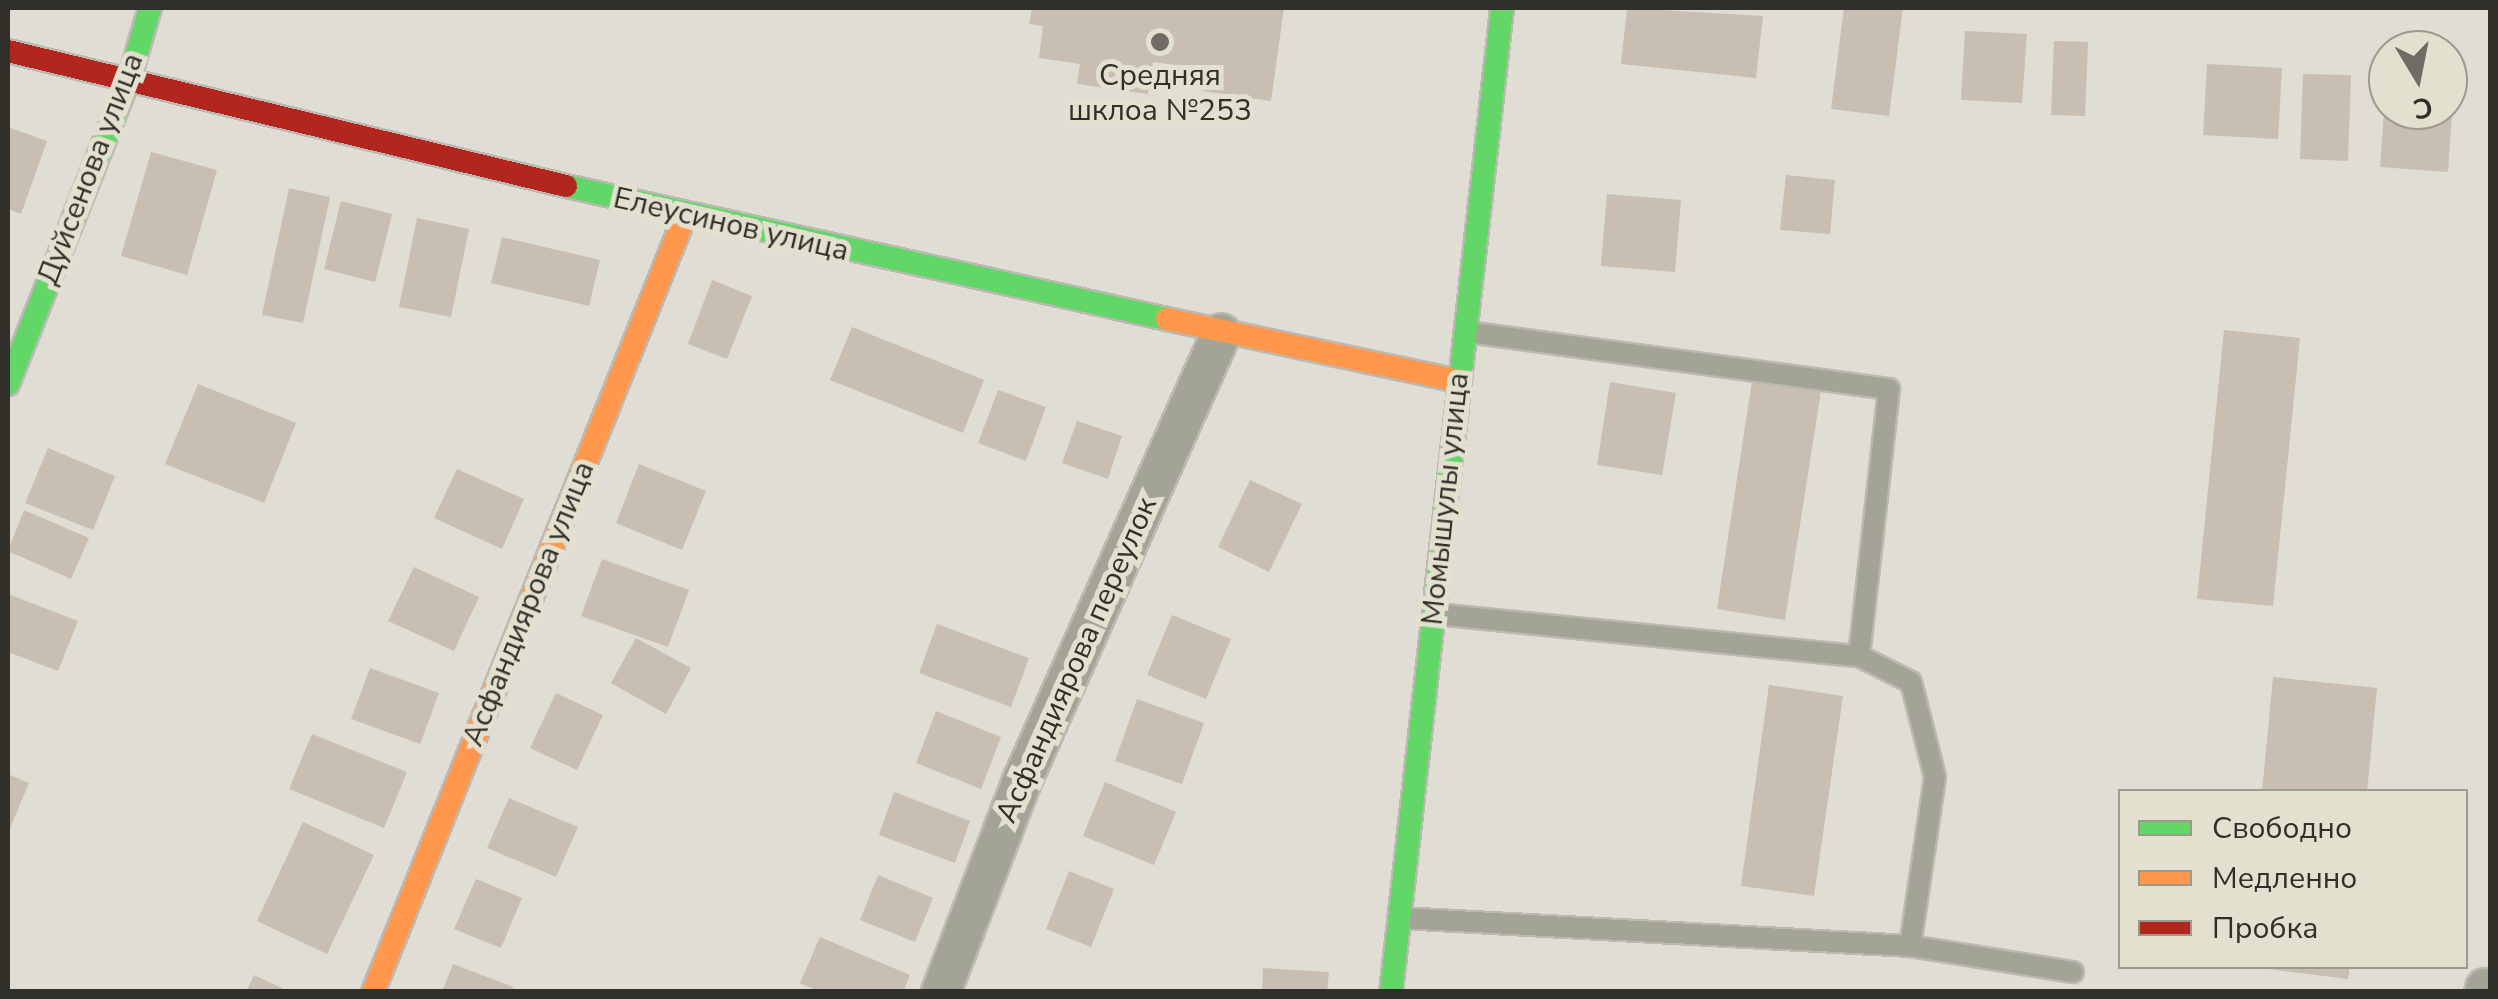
<!DOCTYPE html>
<html>
<head>
<meta charset="utf-8">
<style>
	body { margin:0 }
	#map { position:relative; width:2498px; height:999px; overflow:hidden; background:#e0ddd5; font-family:"Nunito Sans",sans-serif }
	div>[style] { position:absolute }
	.building>* { inset:0; background:#c8beb1 }
	.roads { filter:drop-shadow(2px 0 #bcb9b3) drop-shadow(-2px 0 #bcb9b3) drop-shadow(0 2px #bcb9b3) drop-shadow(0 -2px #bcb9b3) }
	.lane>* { height:20px; margin:-10px; padding:0 10px; transform-origin:10px; border-radius:10px; background:#a3a496 }
	.street>* { height:38px; margin:-19px; padding:0 19px; transform-origin:19px; border-radius:19px; background:#a3a496 }
	.fast>* { height:22px; margin:-11px; padding:0 11px; transform-origin:11px; border-radius:11px; background:#63d668 }
	.slow>* { height:22px; margin:-11px; padding:0 11px; transform-origin:11px; border-radius:11px; background:#ff974d }
	.jam>* { height:22px; margin:-11px; padding:0 11px; transform-origin:11px; border-radius:11px; background:#b3261e }
	.dots>* { width:28px; height:28px; translate:-50% -50%; box-sizing:border-box; border:5px solid #e4e0d0; border-radius:50% }
	span { translate:-50% -50%; white-space:nowrap; text-align:center; line-height:1.15; -webkit-text-stroke:10px #e4e0d0; paint-order:stroke }
	.poi-label { font-size:30px; color:#302f29 }
	.street-label { font-size:30px; color:#302f29 }
	.frame { position:absolute; inset:0; border:10px solid #302f29; pointer-events:none }
	.legend { position:absolute; left:2118px; top:789px; width:350px; height:180px; box-sizing:border-box; background:#e4e0d0; border:2px solid #9c998d; margin:0; padding:12px 18px; list-style:none; font-size:30px; color:#302f29 }
	.legend li { display:flex; align-items:center; gap:20px; height:50px }
	.legend b { width:50px; border:2px solid #9c998d }
	.north { position:absolute; left:2368px; top:30px; width:100px; height:100px; box-sizing:border-box; background:#e4e0d0; border:2px solid #9c998d; border-radius:50%; rotate:170deg; font-size:28px; font-weight:700; line-height:40px; text-align:center; color:#302f29 }
	.north::after { content:''; display:block; margin:auto; width:35px; height:45px; background:#6e6c65; clip-path:polygon(50% 0,100% 100%,50% 72%,0 100%) }
</style>
</head>
<body>
<div id="map">
	<div class="building">
		<div style="clip-path:polygon(1032px 8px,1284px 8px,1271px 101px,1203px 91px,1206px 69px,1153px 62px,1148px 94px,1077px 84px,1080px 64px,1039px 58px,1043px 26px,1029px 24px)"></div>
		<div style="clip-path:polygon(1627px 8px,1763px 16px,1756px 78px,1621px 64px)"></div>
		<div style="clip-path:polygon(1844px 8px,1903px 8px,1889px 116px,1831px 109px)"></div>
		<div style="clip-path:polygon(1965px 31px,2027px 34px,2022px 103px,1961px 100px)"></div>
		<div style="clip-path:polygon(2054px 41px,2088px 42px,2085px 116px,2051px 115px)"></div>
		<div style="clip-path:polygon(2207px 64px,2282px 68px,2278px 139px,2203px 135px)"></div>
		<div style="clip-path:polygon(2303px 74px,2351px 75px,2348px 161px,2300px 159px)"></div>
		<div style="clip-path:polygon(2448px 84px,2454px 84px,2448px 172px,2380px 167px,2385px 98px,2388px 110px,2448px 110px)"></div>
		<div style="clip-path:polygon(8px 127px,47px 141px,21px 214px,8px 209px)"></div>
		<div style="clip-path:polygon(151px 152px,217px 170px,187px 275px,121px 256px)"></div>
		<div style="clip-path:polygon(1786px 175px,1835px 180px,1830px 234px,1780px 230px)"></div>
		<div style="clip-path:polygon(289px 188px,330px 197px,303px 323px,262px 315px)"></div>
		<div style="clip-path:polygon(1607px 194px,1681px 200px,1675px 272px,1601px 266px)"></div>
		<div style="clip-path:polygon(341px 201px,392px 214px,375px 282px,324px 269px)"></div>
		<div style="clip-path:polygon(417px 218px,469px 229px,451px 317px,399px 307px)"></div>
		<div style="clip-path:polygon(502px 237px,600px 260px,589px 306px,491px 283px)"></div>
		<div style="clip-path:polygon(712px 280px,752px 296px,727px 359px,688px 344px)"></div>
		<div style="clip-path:polygon(852px 327px,984px 380px,963px 433px,830px 380px)"></div>
		<div style="clip-path:polygon(2224px 330px,2300px 338px,2273px 606px,2197px 599px)"></div>
		<div style="clip-path:polygon(1752px 381px,1821px 391px,1785px 620px,1717px 609px)"></div>
		<div style="clip-path:polygon(1610px 382px,1676px 393px,1662px 475px,1597px 465px)"></div>
		<div style="clip-path:polygon(198px 384px,296px 423px,264px 503px,165px 464px)"></div>
		<div style="clip-path:polygon(998px 390px,1046px 407px,1026px 461px,978px 443px)"></div>
		<div style="clip-path:polygon(1077px 421px,1122px 436px,1108px 479px,1062px 463px)"></div>
		<div style="clip-path:polygon(48px 448px,115px 476px,93px 530px,25px 503px)"></div>
		<div style="clip-path:polygon(639px 464px,706px 491px,682px 550px,616px 523px)"></div>
		<div style="clip-path:polygon(457px 469px,524px 499px,502px 549px,434px 518px)"></div>
		<div style="clip-path:polygon(1250px 480px,1302px 504px,1269px 572px,1218px 547px)"></div>
		<div style="clip-path:polygon(24px 510px,89px 538px,71px 579px,8px 551px)"></div>
		<div style="clip-path:polygon(602px 559px,689px 590px,668px 647px,581px 616px)"></div>
		<div style="clip-path:polygon(414px 567px,479px 597px,454px 651px,388px 621px)"></div>
		<div style="clip-path:polygon(8px 594px,78px 621px,58px 671px,8px 652px)"></div>
		<div style="clip-path:polygon(1172px 615px,1231px 639px,1206px 699px,1147px 675px)"></div>
		<div style="clip-path:polygon(937px 624px,1029px 658px,1011px 707px,919px 673px)"></div>
		<div style="clip-path:polygon(636px 638px,691px 668px,666px 714px,611px 683px)"></div>
		<div style="clip-path:polygon(370px 668px,439px 693px,420px 744px,351px 719px)"></div>
		<div style="clip-path:polygon(2273px 677px,2377px 688px,2367px 792px,2262px 792px)"></div>
		<div style="clip-path:polygon(1769px 685px,1843px 696px,1814px 896px,1741px 886px)"></div>
		<div style="clip-path:polygon(556px 693px,603px 715px,577px 770px,530px 748px)"></div>
		<div style="clip-path:polygon(1137px 699px,1204px 723px,1182px 784px,1115px 761px)"></div>
		<div style="clip-path:polygon(936px 711px,1001px 737px,981px 789px,916px 763px)"></div>
		<div style="clip-path:polygon(312px 734px,407px 772px,384px 828px,289px 789px)"></div>
		<div style="clip-path:polygon(8px 774px,29px 783px,8px 833px)"></div>
		<div style="clip-path:polygon(1105px 782px,1176px 812px,1154px 865px,1083px 836px)"></div>
		<div style="clip-path:polygon(894px 792px,970px 821px,955px 863px,879px 835px)"></div>
		<div style="clip-path:polygon(509px 798px,578px 827px,556px 877px,487px 848px)"></div>
		<div style="clip-path:polygon(303px 822px,374px 855px,327px 954px,257px 921px)"></div>
		<div style="clip-path:polygon(1069px 871px,1114px 889px,1091px 947px,1046px 929px)"></div>
		<div style="clip-path:polygon(878px 875px,933px 898px,915px 942px,860px 920px)"></div>
		<div style="clip-path:polygon(476px 879px,522px 898px,501px 948px,454px 929px)"></div>
		<div style="clip-path:polygon(820px 937px,910px 975px,903px 992px,820px 992px,800px 983px)"></div>
		<div style="clip-path:polygon(453px 964px,513px 987px,511px 992px,442px 992px)"></div>
		<div style="clip-path:polygon(2245px 966px,2350px 966px,2348px 979px)"></div>
		<div style="clip-path:polygon(1263px 968px,1329px 972px,1327px 992px,1262px 992px)"></div>
		<div style="clip-path:polygon(254px 975px,290px 992px,246px 992px)"></div>
	</div>
	<div class="roads">
		<div class="lane">
			<div style="left:1467px;top:332px;width:426px;rotate:7.7deg"></div>
			<div style="left:1889px;top:389px;width:269px;rotate:96.4deg"></div>
			<div style="left:1859px;top:656px;width:58px;rotate:26.6deg"></div>
			<div style="left:1911px;top:682px;width:98px;rotate:75.8deg"></div>
			<div style="left:1935px;top:777px;width:171px;rotate:98.4deg"></div>
			<div style="left:1435px;top:614px;width:426px;rotate:5.7deg"></div>
			<div style="left:1401px;top:918px;width:510px;rotate:3.15deg"></div>
			<div style="left:1910px;top:946px;width:165px;rotate:9.1deg"></div>
		</div>
		<div class="street">
			<div style="left:941px;top:992px;width:226px;rotate:-69deg"></div>
			<div style="left:1022px;top:781px;width:490px;rotate:-66deg"></div>
			<div style="left:2484px;top:992px;width:4px;rotate:-76deg"></div>
		</div>
		<div class="fast">
			<div style="left:566px;top:186px;width:616px;rotate:12.48deg"></div>
			<div style="left:8px;top:384px;width:331px;rotate:-68.4deg"></div>
			<div style="left:130px;top:76px;width:71px;rotate:-73.6deg"></div>
			<div style="left:1391px;top:992px;width:990px;rotate:-83.56deg"></div>
		</div>
		<div class="slow">
			<div style="left:1167px;top:319px;width:299px;rotate:12deg"></div>
			<div style="left:373px;top:992px;width:836px;rotate:-68.1deg"></div>
		</div>
		<div class="jam">
			<div style="left:8px;top:51px;width:574px;rotate:13.6deg"></div>
		</div>
	</div>
	<div class="dots">
		<div style="left:1160px;top:42px;background:#6e6c65"></div>
	</div>
	<div class="poi-label">
		<span style="left:1160px;top:93px">Средняя<br>шклоа №253</span>
	</div>
	<div class="street-label">
		<span style="left:91px;top:169px;rotate:-69deg">Дуйсенова улица</span>
		<span style="left:731px;top:225px;rotate:13deg">Елеусинов улица</span>
		<span style="left:1446px;top:499px;rotate:-84deg">Момышулы улица</span>
		<span style="left:529px;top:604px;rotate:-68deg">Асфандиярова улица</span>
		<span style="left:1077px;top:660px;rotate:-66deg">Асфандиярова переулок</span>
	</div>
	<div class="frame"></div>
	<ul class="legend">
	<li><b style="height:12px;background:#63d668"></b>Свободно</li>
	<li><b style="height:12px;background:#ff974d"></b>Медленно</li>
	<li><b style="height:12px;background:#b3261e"></b>Пробка</li>
	</ul>
	<div class="north">С</div>
</div>
</body>
</html>
